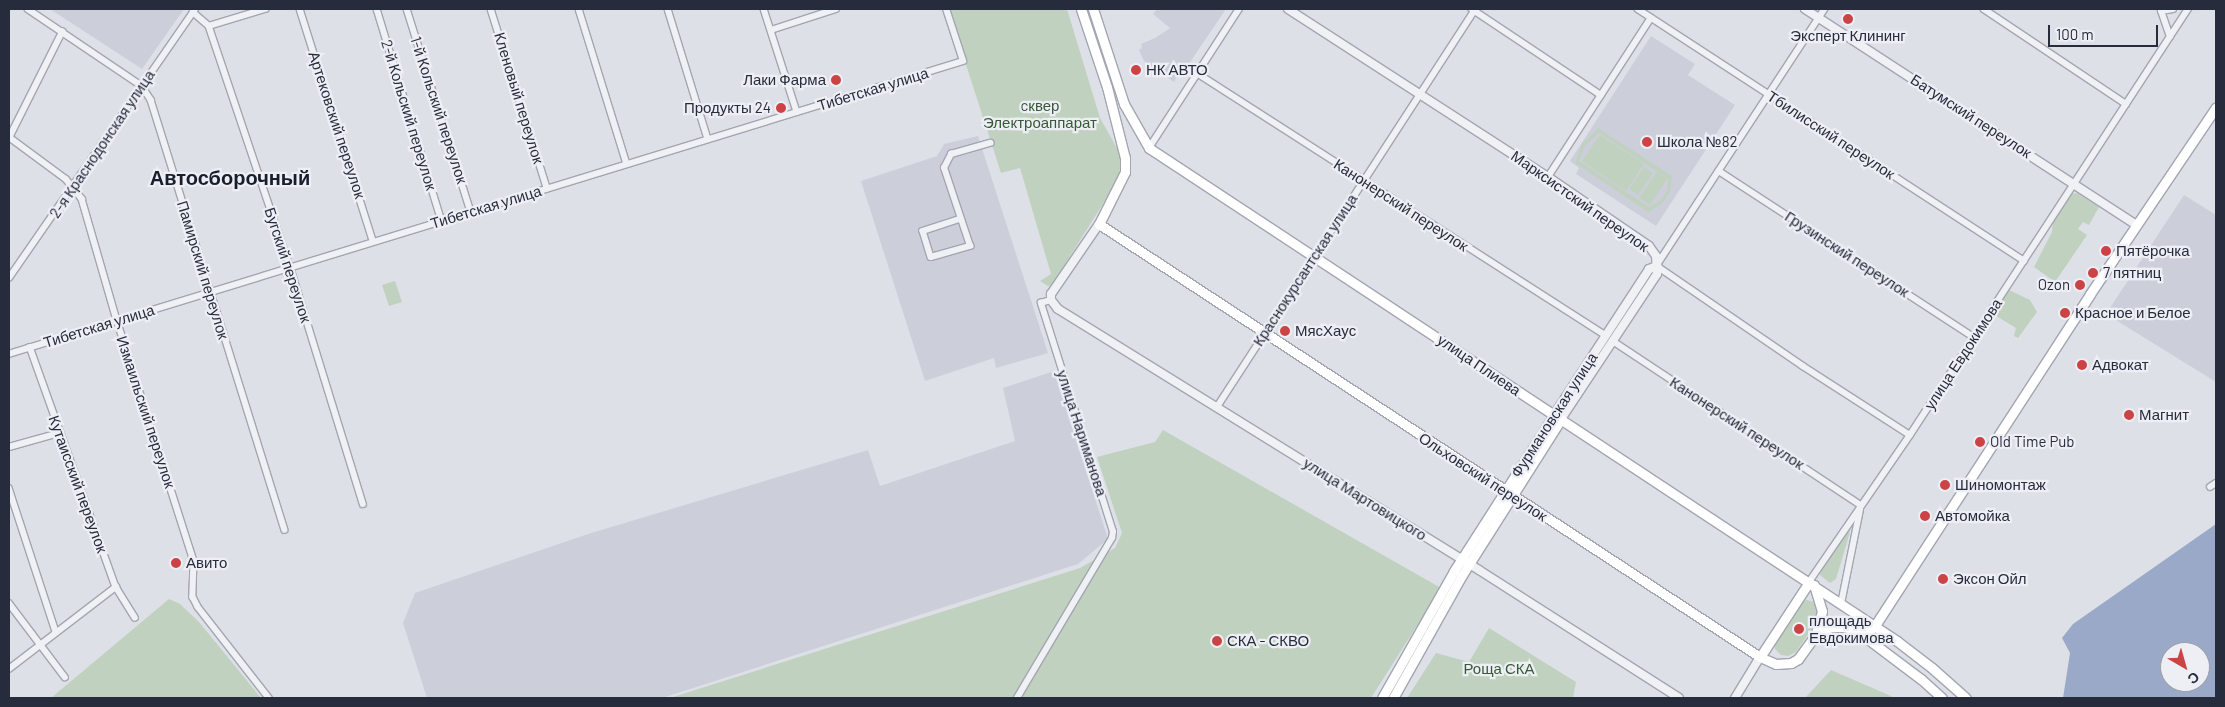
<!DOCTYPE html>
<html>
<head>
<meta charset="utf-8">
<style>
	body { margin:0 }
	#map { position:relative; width:2225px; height:707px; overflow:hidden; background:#dde0e7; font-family:Barlow,sans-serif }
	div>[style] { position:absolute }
	.built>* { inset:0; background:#cccfd9 }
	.green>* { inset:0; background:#c1d1bf }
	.water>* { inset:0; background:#99a9c7 }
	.roads { filter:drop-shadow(1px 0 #a3a6b1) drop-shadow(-1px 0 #a3a6b1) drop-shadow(0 1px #a3a6b1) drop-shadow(0 -1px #a3a6b1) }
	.minor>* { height:5.5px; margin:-2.75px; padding:0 2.75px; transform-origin:2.75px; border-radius:2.75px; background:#f0f1f5 }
	.tertiary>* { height:8px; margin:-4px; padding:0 4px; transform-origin:4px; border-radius:4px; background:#f0f1f5 }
	.secondary>* { height:9px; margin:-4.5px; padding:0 4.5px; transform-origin:4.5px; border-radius:4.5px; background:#fff }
	.primary>* { height:9px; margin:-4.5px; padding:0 4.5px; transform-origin:4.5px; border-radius:4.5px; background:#fff }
	.dots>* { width:14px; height:14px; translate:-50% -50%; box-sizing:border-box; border:2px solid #edeff5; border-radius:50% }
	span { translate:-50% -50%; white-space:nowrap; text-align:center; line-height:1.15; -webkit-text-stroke:4.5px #edeff5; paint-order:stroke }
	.poi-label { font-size:15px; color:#272c3d }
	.left { translate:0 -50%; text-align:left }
	.right { translate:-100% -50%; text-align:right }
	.street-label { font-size:15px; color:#272c3d }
	.park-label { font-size:15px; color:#375935 }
	.district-label { font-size:20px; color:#191e2e; font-weight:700 }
	.frame { position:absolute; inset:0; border:10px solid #272c3d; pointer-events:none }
	.north { position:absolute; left:2160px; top:642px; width:50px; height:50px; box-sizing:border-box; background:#edeff5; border:1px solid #9ea1ab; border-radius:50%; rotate:142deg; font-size:14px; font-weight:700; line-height:20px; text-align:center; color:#272c3d }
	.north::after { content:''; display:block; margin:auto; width:18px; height:22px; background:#cb4345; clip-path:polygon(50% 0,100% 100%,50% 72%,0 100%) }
	.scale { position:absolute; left:2048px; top:25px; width:110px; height:22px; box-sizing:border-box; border:2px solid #272c3d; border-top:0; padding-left:6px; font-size:15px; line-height:18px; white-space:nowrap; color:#272c3d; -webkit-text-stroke:4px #edeff5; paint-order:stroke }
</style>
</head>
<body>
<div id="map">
	<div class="built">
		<div style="clip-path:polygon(50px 9px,184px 9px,142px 69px)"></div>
		<div style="clip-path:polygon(1157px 9px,1226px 9px,1182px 74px,1179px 73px,1174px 82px,1144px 61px,1139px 50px,1142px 48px,1141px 44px,1155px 38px,1170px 28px,1153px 14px)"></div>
		<div style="clip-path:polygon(1651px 36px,1695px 64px,1688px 75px,1735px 105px,1656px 226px,1576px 174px,1579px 168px,1570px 161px)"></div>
		<div style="clip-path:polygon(978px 136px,1048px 353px,996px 368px,994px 358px,925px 381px,861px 181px,937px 156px,944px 144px)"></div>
		<div style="clip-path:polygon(2184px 195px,2216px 215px,2216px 382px,2106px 314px)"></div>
		<div style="clip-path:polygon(1054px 371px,1108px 539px,1078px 564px,662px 698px,427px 698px,403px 623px,415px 593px,588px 534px,868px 450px,880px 486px,1015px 441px,1003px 388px)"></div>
	</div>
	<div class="green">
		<div style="clip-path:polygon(948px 9px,1067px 9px,1100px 118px,1122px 157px,1119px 174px,1109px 194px,1052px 285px,1048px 286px,1040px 281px,1051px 274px,1020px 168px,1001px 173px)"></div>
		<div style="clip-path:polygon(evenodd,1598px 128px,1672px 176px,1670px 192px,1662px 204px,1648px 212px,1575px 163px,1582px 144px,1598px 128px,1599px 133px,1668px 179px,1667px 191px,1660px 201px,1649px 207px,1579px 161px,1585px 146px,1599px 133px)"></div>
		<div style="clip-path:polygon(1600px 135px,1644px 164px,1626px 191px,1582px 161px)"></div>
		<div style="clip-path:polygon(1644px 167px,1653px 173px,1638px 195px,1629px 189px)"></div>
		<div style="clip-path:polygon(1657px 172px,1667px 179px,1650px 205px,1639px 198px)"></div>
		<div style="clip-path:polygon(2077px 193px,2099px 207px,2089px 225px,2083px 222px,2078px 229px,2087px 235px,2055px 282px,2034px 267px,2052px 232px,2053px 220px,2071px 194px)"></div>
		<div style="clip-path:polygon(395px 281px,402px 302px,389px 306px,382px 285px)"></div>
		<div style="clip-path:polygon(2009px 290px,2030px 300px,2037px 312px,2018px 338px,2014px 336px,2016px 328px,1993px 314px)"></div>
		<div style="clip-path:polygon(1163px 430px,1441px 588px,1371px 698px,670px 698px,1080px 568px,1115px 548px,1122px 533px,1097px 457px,1155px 442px)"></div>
		<div style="clip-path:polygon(1847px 530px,1850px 532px,1836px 579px,1830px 583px,1820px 575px,1821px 571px)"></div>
		<div style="clip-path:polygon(169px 599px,180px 604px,199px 622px,261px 698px,51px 698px)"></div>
		<div style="clip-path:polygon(1807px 600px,1814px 602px,1819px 608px,1817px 621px,1796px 652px,1788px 656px,1781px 655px,1775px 649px,1774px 642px,1799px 603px)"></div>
		<div style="clip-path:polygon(1489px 628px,1576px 682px,1573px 698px,1407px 698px,1436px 653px,1469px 662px)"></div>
		<div style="clip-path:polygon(1831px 670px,1891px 696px,1893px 698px,1805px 698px)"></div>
	</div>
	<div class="water">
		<div style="clip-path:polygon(evenodd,2216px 524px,2216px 698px,2063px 698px,2070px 653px,2062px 638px,2073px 624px,2216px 524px,2170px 652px,2200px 652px,2200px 682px,2170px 682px,2170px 652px)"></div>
	</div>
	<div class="roads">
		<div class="minor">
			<div style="left:28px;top:9px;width:138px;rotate:34deg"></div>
			<div style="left:142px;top:86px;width:17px;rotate:57deg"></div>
			<div style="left:151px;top:100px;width:450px;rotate:72.7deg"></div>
			<div style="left:300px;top:9px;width:243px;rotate:72.5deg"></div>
			<div style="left:377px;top:9px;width:222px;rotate:73deg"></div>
			<div style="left:407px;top:9px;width:213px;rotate:72.5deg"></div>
			<div style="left:491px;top:9px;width:188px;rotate:72.6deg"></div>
			<div style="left:579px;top:9px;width:162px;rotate:72.8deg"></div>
			<div style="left:668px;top:9px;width:136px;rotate:72.9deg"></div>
			<div style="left:764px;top:9px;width:108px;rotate:72.2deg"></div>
			<div style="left:1472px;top:9px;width:155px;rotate:33.7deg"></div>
			<div style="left:1638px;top:9px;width:461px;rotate:33.1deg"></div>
			<div style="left:1825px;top:9px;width:307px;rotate:123.2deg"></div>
			<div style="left:1657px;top:266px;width:177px;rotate:34.4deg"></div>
			<div style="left:1803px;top:366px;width:127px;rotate:32.8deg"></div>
			<div style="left:1984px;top:9px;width:171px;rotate:33.8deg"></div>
			<div style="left:193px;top:12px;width:21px;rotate:41deg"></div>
			<div style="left:209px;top:26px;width:253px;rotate:71.4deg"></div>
			<div style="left:290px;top:266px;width:249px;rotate:72.9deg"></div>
			<div style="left:209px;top:26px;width:59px;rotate:-16.9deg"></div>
			<div style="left:771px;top:30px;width:68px;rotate:-17.9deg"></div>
			<div style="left:2170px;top:37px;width:28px;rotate:-109deg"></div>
			<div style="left:2161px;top:11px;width:12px;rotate:-9deg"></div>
			<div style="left:1197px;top:73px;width:486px;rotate:32.7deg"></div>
			<div style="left:9px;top:137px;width:71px;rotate:36.4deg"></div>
			<div style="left:66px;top:179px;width:26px;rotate:51deg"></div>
			<div style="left:82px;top:199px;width:126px;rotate:73.9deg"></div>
			<div style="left:117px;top:320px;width:254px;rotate:72.3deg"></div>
			<div style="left:194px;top:562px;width:35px;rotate:92deg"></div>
			<div style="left:193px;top:597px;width:11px;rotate:63deg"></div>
			<div style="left:198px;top:607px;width:115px;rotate:52deg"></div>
			<div style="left:9px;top:138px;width:119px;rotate:-63.4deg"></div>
			<div style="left:1149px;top:148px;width:166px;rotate:-57.1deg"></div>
			<div style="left:1719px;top:171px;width:304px;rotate:33.1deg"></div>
			<div style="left:1548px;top:177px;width:189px;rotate:-57.1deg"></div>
			<div style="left:961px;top:219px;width:40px;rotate:162deg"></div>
			<div style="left:923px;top:231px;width:27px;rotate:73deg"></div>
			<div style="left:931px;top:257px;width:41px;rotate:-15.8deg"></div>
			<div style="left:970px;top:246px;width:82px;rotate:-108.4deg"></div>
			<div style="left:944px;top:168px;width:16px;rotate:-63deg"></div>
			<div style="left:951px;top:154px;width:41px;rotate:-15.8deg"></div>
			<div style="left:9px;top:278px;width:327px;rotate:-55.3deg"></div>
			<div style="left:1613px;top:341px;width:297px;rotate:33.5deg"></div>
			<div style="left:30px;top:347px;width:255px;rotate:70.3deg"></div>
			<div style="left:116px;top:587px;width:36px;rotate:58deg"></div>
			<div style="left:9px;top:354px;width:998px;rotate:-17.07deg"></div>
			<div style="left:963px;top:61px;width:55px;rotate:-108.1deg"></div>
			<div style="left:1217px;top:407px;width:474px;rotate:-57deg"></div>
			<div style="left:9px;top:447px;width:52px;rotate:-15.6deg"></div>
			<div style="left:2210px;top:487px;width:7px;rotate:-34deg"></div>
			<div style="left:9px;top:488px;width:151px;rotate:71.9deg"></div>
			<div style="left:1809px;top:582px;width:178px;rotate:-55.5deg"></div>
			<div style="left:1910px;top:435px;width:509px;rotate:-56.87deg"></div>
			<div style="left:9px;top:603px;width:93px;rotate:52.9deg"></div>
			<div style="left:1841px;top:604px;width:96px;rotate:-78.6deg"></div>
			<div style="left:9px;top:669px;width:135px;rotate:-37.5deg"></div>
			<div style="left:1017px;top:698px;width:186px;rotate:-59.3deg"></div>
			<div style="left:1112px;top:538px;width:6px;rotate:-81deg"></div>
			<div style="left:1113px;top:532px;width:240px;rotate:-107.5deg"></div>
			<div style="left:1041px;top:303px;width:10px;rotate:-17deg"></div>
		</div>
		<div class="tertiary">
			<div style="left:1288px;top:9px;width:310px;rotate:32.9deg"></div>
			<div style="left:1548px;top:177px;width:122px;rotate:34.3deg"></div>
			<div style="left:1649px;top:246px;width:12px;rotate:55deg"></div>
			<div style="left:1656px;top:256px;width:18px;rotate:87deg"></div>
			<div style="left:1657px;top:274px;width:174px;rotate:123.5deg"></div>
			<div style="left:1805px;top:9px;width:395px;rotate:33.1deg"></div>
			<div style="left:1099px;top:224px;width:85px;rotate:124.4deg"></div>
			<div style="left:1051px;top:294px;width:6px;rotate:90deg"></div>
			<div style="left:1051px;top:300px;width:11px;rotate:52deg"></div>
			<div style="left:1058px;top:309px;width:495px;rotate:31.8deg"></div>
			<div style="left:1479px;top:570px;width:237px;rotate:32.6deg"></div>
			<div style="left:1554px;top:415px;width:174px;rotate:-56.9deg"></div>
			<div style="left:1649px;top:269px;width:9px;rotate:-21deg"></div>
			<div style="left:1735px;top:698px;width:48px;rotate:-58.6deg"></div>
		</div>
		<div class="secondary">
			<div style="left:1859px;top:633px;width:4px;rotate:14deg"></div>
			<div style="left:1863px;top:634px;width:13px;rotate:-32deg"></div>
			<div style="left:1874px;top:627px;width:397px;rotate:-57deg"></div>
			<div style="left:2090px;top:294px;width:225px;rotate:-56deg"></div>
			<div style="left:1382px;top:698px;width:146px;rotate:-60.4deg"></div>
			<div style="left:1454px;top:571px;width:185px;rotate:-57.3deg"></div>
			<div style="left:1393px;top:698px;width:141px;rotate:-60.7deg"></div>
			<div style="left:1462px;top:575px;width:185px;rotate:-57.6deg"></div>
		</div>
		<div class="primary">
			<div style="left:1081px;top:9px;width:82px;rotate:71.6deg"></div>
			<div style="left:1107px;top:87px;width:73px;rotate:75.8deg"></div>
			<div style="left:1125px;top:158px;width:14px;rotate:90deg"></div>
			<div style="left:1125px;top:172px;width:58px;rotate:116.6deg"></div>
			<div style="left:1099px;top:224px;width:790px;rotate:33.23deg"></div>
			<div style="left:1760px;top:657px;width:17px;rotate:24deg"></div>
			<div style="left:1776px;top:664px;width:15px;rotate:-4deg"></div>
			<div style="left:1791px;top:663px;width:8px;rotate:-30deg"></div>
			<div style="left:1798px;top:659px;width:31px;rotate:-54deg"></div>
			<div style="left:1816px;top:634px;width:17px;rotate:-25deg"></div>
			<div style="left:1831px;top:627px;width:13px"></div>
			<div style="left:1844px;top:627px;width:9px;rotate:13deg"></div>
			<div style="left:1853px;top:629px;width:19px;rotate:35deg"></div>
			<div style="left:1869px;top:640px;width:65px;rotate:36.9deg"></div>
			<div style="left:1921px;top:679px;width:28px;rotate:42deg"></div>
			<div style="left:1093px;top:9px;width:100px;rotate:71.9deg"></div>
			<div style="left:1124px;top:104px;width:51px;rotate:60.4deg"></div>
			<div style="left:1149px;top:148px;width:896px;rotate:33.39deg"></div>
			<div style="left:1897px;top:641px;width:44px;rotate:37.6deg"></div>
			<div style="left:1932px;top:668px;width:45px;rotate:41.4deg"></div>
			<div style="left:1814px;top:585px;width:27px;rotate:73deg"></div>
			<div style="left:1822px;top:611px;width:24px;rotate:105deg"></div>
			<div style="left:1760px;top:657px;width:90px;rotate:-56.8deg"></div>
		</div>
	</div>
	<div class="dots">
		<div style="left:1848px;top:19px;background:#cb4345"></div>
		<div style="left:1136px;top:70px;background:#cb4345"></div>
		<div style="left:836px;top:80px;background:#cb4345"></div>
		<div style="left:781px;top:108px;background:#cb4345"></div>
		<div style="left:1647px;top:142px;background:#cb4345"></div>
		<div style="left:2106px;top:251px;background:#cb4345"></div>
		<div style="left:2093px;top:273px;background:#cb4345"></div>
		<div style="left:2080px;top:285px;background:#cb4345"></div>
		<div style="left:2065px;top:313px;background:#cb4345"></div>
		<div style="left:1285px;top:331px;background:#cb4345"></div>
		<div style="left:2082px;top:365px;background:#cb4345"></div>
		<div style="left:2129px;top:415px;background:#cb4345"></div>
		<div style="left:1980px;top:442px;background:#cb4345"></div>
		<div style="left:1945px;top:485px;background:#cb4345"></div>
		<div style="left:1925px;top:516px;background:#cb4345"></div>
		<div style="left:176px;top:563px;background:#cb4345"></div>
		<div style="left:1943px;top:579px;background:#cb4345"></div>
		<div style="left:1799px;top:629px;background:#cb4345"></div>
		<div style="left:1217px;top:641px;background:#cb4345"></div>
	</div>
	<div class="poi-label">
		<span style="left:1848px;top:36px">Эксперт Клининг</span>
		<span class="left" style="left:1146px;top:70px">НК АВТО</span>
		<span class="right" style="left:826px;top:80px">Лаки Фарма</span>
		<span class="right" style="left:771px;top:108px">Продукты 24</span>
		<span class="left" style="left:1657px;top:142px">Школа №82</span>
		<span class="left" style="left:2116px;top:251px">Пятёрочка</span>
		<span class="left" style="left:2103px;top:273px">7 пятниц</span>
		<span class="right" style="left:2070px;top:285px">Ozon</span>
		<span class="left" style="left:2075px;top:313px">Красное и Белое</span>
		<span class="left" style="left:1295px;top:331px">МясХаус</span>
		<span class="left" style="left:2092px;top:365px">Адвокат</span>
		<span class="left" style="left:2139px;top:415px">Магнит</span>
		<span class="left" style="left:1990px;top:442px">Old Time Pub</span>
		<span class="left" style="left:1955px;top:485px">Шиномонтаж</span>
		<span class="left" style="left:1935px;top:516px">Автомойка</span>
		<span class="left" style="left:186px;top:563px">Авито</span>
		<span class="left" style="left:1953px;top:579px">Эксон Ойл</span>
		<span class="left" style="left:1809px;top:629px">площадь<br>Евдокимова</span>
		<span class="left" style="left:1227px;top:641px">СКА - СКВО</span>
	</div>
	<div class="street-label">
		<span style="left:873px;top:89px;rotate:-17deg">Тибетская улица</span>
		<span style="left:519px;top:98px;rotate:73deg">Кленовый переулок</span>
		<span style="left:439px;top:110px;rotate:72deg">1-й Кольский переулок</span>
		<span style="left:409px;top:115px;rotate:73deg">2-й Кольский переулок</span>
		<span style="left:1971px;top:116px;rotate:33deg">Батумский переулок</span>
		<span style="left:337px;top:125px;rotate:72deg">Артековский переулок</span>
		<span style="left:1831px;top:135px;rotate:33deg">Тбилисский переулок</span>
		<span style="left:102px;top:144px;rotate:-56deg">2-я Краснодонская улица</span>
		<span style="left:1580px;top:201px;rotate:35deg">Марксистский переулок</span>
		<span style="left:1401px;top:205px;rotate:33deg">Канонерский переулок</span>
		<span style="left:486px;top:207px;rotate:-17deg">Тибетская улица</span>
		<span style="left:1847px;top:254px;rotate:33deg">Грузинский переулок</span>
		<span style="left:288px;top:265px;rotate:72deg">Бугский переулок</span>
		<span style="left:203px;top:270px;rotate:73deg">Памирский переулок</span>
		<span style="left:1305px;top:270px;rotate:-57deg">Краснокурсантская улица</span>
		<span style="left:99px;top:326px;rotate:-17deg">Тибетская улица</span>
		<span style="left:1963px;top:354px;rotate:-57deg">улица Евдокимова</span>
		<span style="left:1479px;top:365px;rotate:34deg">улица Плиева</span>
		<span style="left:146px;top:412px;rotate:72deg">Измаильский переулок</span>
		<span style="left:1554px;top:415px;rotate:-57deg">Фурмановская улица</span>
		<span style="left:1737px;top:423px;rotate:33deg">Канонерский переулок</span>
		<span style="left:1082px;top:433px;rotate:72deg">улица Нариманова</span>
		<span style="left:1483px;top:477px;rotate:33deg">Ольховский переулок</span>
		<span style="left:78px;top:484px;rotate:70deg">Кутаисский переулок</span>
		<span style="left:1365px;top:499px;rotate:32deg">улица Мартовицкого</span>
	</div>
	<div class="park-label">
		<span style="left:1040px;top:114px">cквер<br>Электроаппарат</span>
		<span style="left:1499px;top:669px">Роща СКА</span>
	</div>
	<div class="district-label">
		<span style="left:230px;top:177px">Автосборочный</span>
	</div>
	<div class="frame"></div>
	<div class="north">С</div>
	<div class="scale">100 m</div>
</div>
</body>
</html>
